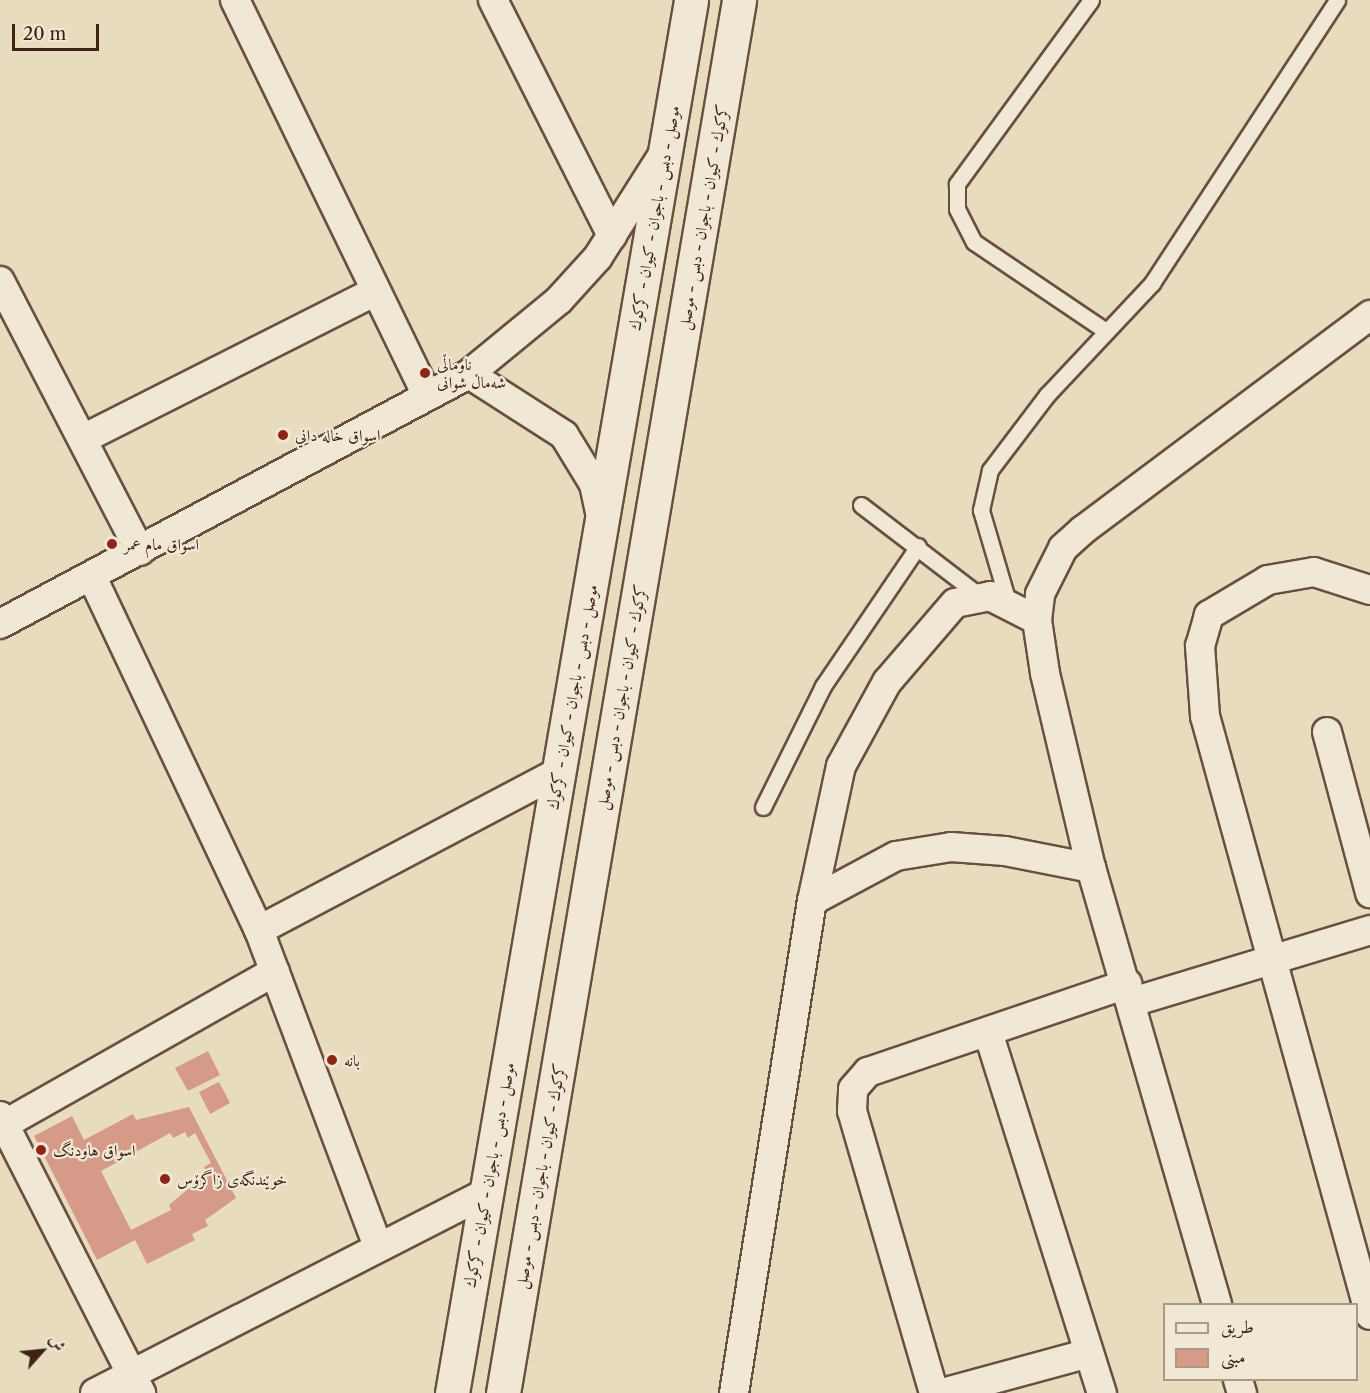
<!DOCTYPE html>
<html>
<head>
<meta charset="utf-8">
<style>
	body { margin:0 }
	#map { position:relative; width:1370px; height:1393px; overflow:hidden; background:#e8dcbe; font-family:"Libre Caslon Text",Amiri,serif }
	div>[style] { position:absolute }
	.building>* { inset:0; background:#d59a88 }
	.roads { filter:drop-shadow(2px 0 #685040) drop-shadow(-2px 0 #685040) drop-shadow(0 2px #685040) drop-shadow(0 -2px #685040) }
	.service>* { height:15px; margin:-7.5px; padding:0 7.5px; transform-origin:7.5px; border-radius:7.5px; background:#f0e8d5 }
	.minor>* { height:28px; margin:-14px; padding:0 14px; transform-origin:14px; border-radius:14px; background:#f0e8d5 }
	.secondary>* { height:33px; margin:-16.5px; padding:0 16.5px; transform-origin:16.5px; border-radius:16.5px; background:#f0e8d5 }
	.dots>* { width:16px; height:16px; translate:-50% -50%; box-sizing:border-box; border:3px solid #f0e8d5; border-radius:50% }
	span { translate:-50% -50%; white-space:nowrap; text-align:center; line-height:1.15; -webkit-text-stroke:4.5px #f0e8d5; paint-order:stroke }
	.street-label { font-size:16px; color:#3e2216 }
	.poi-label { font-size:16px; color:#3e2216 }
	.left { translate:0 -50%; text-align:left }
	.legend { position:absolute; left:1163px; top:1303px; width:195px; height:78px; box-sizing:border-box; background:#f0e8d5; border:2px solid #a99989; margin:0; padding:8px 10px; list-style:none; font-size:18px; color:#3e2216 }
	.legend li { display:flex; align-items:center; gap:12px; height:30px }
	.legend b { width:30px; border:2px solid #a99989 }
	.north { position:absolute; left:12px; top:1321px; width:60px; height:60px; -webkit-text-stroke:4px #f0e8d5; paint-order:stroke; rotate:63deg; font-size:16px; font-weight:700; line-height:24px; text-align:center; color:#3e2216 }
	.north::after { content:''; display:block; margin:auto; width:21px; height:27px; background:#3e2216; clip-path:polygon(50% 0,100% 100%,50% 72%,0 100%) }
	.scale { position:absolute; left:12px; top:24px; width:87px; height:27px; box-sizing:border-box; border:3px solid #3e2216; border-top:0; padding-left:8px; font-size:18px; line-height:21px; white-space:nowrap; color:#3e2216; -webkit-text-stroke:4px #f0e8d5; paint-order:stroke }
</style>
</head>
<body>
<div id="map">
	<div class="building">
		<div style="clip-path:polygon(208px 1051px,220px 1075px,188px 1091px,175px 1068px)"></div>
		<div style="clip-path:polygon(219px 1082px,230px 1103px,210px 1114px,199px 1092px)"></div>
		<div style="clip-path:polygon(evenodd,189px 1107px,236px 1198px,205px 1220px,208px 1226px,192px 1234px,195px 1240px,147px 1264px,135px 1240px,97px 1260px,34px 1136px,72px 1116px,84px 1140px,133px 1114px,136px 1120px,189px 1107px,185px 1132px,188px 1138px,195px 1133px,211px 1163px,204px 1167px,207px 1173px,169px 1205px,171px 1210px,131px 1230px,101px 1171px,170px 1133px,173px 1138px,185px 1132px)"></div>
	</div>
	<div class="roads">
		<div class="service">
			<div style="left:1091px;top:0;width:228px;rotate:126.1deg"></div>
			<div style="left:957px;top:184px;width:25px;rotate:90deg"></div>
			<div style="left:957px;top:209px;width:37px;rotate:63deg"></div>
			<div style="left:974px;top:242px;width:159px;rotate:34deg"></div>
			<div style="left:861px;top:505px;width:150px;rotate:37.4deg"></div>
			<div style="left:1008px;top:602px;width:96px;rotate:-106.4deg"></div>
			<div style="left:981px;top:510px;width:41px;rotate:-77.3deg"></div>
			<div style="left:990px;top:470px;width:94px;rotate:-52.8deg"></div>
			<div style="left:1047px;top:395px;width:154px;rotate:-46.8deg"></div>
			<div style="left:1152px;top:283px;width:338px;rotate:-56.8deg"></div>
			<div style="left:763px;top:807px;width:135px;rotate:-63.6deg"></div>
			<div style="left:823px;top:686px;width:169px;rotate:-55.8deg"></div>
		</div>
		<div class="minor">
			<div style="left:235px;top:0;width:440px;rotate:64.1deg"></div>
			<div style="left:493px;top:0;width:264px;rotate:63.2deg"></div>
			<div style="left:0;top:281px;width:304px;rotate:62.6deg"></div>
			<div style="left:469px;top:374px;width:113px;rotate:32.7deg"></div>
			<div style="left:564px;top:435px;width:57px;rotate:58.5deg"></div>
			<div style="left:594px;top:484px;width:34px;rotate:78deg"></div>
			<div style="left:83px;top:439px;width:328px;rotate:-26.8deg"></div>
			<div style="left:92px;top:577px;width:391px;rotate:64.7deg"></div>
			<div style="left:259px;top:930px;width:339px;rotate:69.4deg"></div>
			<div style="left:1370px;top:590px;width:59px;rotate:-162.2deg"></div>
			<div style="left:1314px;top:572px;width:47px;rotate:170.1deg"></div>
			<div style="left:1268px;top:580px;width:69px;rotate:149.3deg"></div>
			<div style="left:1209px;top:615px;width:32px;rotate:106deg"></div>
			<div style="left:1200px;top:646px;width:70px;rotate:85.9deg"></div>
			<div style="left:1205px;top:716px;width:621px;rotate:74.6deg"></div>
			<div style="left:0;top:624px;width:531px;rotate:-28.06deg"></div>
			<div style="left:469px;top:374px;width:117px;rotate:-39.4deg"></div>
			<div style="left:559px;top:300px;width:58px;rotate:-47.8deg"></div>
			<div style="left:598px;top:257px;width:120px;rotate:-57.6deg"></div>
			<div style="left:1327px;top:732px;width:167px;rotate:75deg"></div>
			<div style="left:812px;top:901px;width:95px;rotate:-28.2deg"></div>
			<div style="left:896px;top:856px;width:56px;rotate:-9.3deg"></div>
			<div style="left:951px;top:847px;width:54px;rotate:4.2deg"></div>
			<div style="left:1005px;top:851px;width:88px;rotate:11.2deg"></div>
			<div style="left:259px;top:930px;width:339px;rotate:-27.8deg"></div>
			<div style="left:1132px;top:1002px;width:249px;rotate:-16.8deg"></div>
			<div style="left:988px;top:1032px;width:379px;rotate:72.5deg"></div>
			<div style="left:0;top:1116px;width:311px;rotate:63deg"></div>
			<div style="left:5px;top:1124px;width:310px;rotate:-29.5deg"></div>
			<div style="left:1217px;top:1304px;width:454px;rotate:-106.1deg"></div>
			<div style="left:1091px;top:868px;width:200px;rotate:-103.3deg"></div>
			<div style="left:1045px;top:673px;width:54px;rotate:-98.6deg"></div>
			<div style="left:1037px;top:620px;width:26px;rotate:-83deg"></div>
			<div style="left:1040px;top:594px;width:51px;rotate:-63.4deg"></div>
			<div style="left:1063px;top:548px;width:27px;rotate:-42deg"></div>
			<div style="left:1083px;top:530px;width:359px;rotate:-36.8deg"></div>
			<div style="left:1238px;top:1380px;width:14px;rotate:73deg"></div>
			<div style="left:95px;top:1393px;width:438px;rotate:-27.1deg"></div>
			<div style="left:734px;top:1393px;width:498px;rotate:-81deg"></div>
			<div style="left:812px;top:901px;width:138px;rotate:-77.9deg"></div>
			<div style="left:841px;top:766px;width:96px;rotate:-61.3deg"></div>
			<div style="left:887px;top:682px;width:104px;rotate:-49.3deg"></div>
			<div style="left:955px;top:603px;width:36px;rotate:-11deg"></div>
			<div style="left:990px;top:596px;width:53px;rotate:27.1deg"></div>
			<div style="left:934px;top:1393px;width:294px;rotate:-106.2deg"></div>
			<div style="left:852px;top:1111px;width:22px;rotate:-87deg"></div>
			<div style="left:853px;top:1089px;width:23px;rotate:-49deg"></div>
			<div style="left:868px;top:1072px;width:274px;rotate:-18.8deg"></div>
			<div style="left:942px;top:1393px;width:152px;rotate:-15.2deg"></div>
		</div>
		<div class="secondary">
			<div style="left:452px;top:1393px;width:1413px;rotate:-80.26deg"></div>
			<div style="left:503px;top:1393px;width:1413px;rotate:-80.38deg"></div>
		</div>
	</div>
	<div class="dots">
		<div style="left:425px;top:373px;background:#8f2418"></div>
		<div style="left:283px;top:435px;background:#8f2418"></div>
		<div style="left:112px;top:544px;background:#8f2418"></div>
		<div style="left:332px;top:1060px;background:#8f2418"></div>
		<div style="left:41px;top:1150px;background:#8f2418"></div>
		<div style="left:165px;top:1179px;background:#8f2418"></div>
	</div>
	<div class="street-label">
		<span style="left:703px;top:217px;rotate:-80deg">كركوك - كيوان - باجوان - دبس - موصل</span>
		<span style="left:654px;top:218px;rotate:-80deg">موصل - دبس - باجوان - كيوان - كركوك</span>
		<span style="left:572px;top:697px;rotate:-80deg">موصل - دبس - باجوان - كيوان - كركوك</span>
		<span style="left:621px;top:697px;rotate:-80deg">كركوك - كيوان - باجوان - دبس - موصل</span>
		<span style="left:489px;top:1175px;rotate:-80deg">موصل - دبس - باجوان - كيوان - كركوك</span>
		<span style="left:540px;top:1176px;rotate:-80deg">كركوك - كيوان - باجوان - دبس - موصل</span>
	</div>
	<div class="poi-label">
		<span class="left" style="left:437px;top:373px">ناوماڵی<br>شەماڵ شوانی</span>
		<span class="left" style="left:295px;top:435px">اسواق خاله داني</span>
		<span class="left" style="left:124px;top:544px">اسواق مام عمر</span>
		<span class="left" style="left:344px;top:1060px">بانە</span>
		<span class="left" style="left:53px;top:1150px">اسواق هاودنگ</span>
		<span class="left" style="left:177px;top:1179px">خوێندنگەی زاگرۆس</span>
	</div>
	<ul class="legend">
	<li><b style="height:8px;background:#f0e8d5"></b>طريق</li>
	<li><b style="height:16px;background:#d59a88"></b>مبنى</li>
	</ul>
	<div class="north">ش</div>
	<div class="scale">20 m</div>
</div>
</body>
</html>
